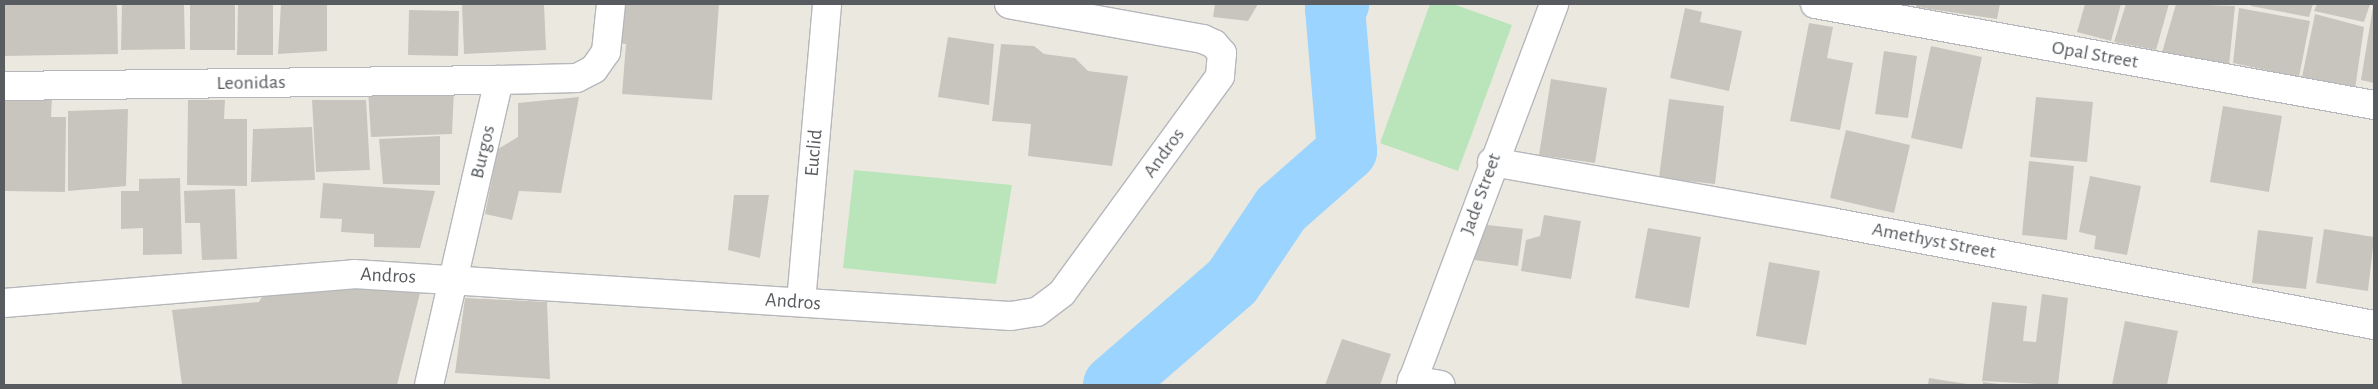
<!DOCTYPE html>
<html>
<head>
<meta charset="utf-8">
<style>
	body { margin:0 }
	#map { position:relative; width:2378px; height:389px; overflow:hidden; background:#ebe9df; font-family:"Alegreya Sans",sans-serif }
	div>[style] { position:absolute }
	.green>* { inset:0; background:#bae4ba }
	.river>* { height:60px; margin:-30px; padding:0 30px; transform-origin:30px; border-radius:30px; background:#9bd4ff }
	.building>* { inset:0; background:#c8c5be }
	.roads { filter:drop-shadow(1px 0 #b5b7bc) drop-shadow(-1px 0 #b5b7bc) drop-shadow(0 1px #b5b7bc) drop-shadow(0 -1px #b5b7bc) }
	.minor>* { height:28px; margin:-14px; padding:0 14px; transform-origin:14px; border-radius:14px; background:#fff }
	span { translate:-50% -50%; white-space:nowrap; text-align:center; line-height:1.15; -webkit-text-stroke:4px #fff; paint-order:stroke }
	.street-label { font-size:20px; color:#585c60 }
	.frame { position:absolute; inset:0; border:5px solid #585c60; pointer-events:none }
</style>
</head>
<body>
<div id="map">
	<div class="green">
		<div style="clip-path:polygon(1430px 4px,1453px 4px,1512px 25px,1458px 171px,1380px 143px)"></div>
		<div style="clip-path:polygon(854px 170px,1012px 185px,996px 284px,843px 268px)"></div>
	</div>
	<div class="river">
		<div style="left:1113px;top:385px;width:157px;rotate:-40.9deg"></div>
		<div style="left:1232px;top:282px;width:88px;rotate:-56.1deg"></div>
		<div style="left:1281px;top:209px;width:88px;rotate:-41.3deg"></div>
		<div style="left:1347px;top:151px;width:144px;rotate:-94.8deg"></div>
		<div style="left:1335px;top:8px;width:6px;rotate:-45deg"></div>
	</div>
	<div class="building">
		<div style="clip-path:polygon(4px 4px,117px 4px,118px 54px,4px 56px)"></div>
		<div style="clip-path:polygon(122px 4px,184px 4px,185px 49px,121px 50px)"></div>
		<div style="clip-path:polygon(190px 4px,235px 4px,235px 50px,190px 50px)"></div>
		<div style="clip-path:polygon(238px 4px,273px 4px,273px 55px,237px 55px)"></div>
		<div style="clip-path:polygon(281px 4px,327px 4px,327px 51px,278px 54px)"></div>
		<div style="clip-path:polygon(462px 4px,544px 4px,546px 50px,464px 54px)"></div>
		<div style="clip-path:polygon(616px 4px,719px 4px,712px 100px,622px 94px,626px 44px,614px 43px)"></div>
		<div style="clip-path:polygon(1215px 4px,1258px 4px,1248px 21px,1213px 17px)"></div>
		<div style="clip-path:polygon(1917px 4px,2000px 4px,1997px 19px,1916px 7px)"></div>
		<div style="clip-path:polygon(2085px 4px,2121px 4px,2111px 41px,2077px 32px)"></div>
		<div style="clip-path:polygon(2126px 4px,2169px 4px,2156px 50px,2114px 42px)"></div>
		<div style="clip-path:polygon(2176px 4px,2235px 6px,2229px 65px,2161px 56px)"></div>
		<div style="clip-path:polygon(2251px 4px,2313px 4px,2309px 17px,2251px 6px)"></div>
		<div style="clip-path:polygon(2317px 4px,2370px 4px,2364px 22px,2314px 11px)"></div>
		<div style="clip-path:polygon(2373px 7px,2374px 7px,2374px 83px,2361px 80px)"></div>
		<div style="clip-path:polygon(1685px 8px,1702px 12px,1700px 22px,1742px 31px,1729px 91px,1670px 78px)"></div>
		<div style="clip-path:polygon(2239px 8px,2310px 21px,2299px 77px,2233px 63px)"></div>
		<div style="clip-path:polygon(409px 10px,459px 11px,458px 56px,408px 55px)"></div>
		<div style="clip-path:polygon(2315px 14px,2364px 27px,2355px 89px,2302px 77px)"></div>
		<div style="clip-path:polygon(1809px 23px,1833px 27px,1827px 58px,1853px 63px,1840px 130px,1790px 121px)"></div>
		<div style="clip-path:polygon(948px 37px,994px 44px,989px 105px,938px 97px)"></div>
		<div style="clip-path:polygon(1001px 44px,1034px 46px,1044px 54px,1075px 58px,1088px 71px,1128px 76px,1112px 166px,1028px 156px,1031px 124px,992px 121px)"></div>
		<div style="clip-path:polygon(1931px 46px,1982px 57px,1962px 149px,1911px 138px)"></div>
		<div style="clip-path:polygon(1884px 51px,1917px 56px,1908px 118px,1875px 114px)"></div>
		<div style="clip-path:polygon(1551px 79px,1607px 88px,1595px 163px,1539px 155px)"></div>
		<div style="clip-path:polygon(368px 90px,454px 90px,452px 134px,371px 137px)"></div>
		<div style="clip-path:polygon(4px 96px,52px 97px,51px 117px,66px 117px,65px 192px,4px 191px)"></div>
		<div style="clip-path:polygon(579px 97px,561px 193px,519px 191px,512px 220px,485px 214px,498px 149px,518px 137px,518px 103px)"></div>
		<div style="clip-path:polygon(2036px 97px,2093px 102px,2087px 162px,2030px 157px)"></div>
		<div style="clip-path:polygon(1669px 99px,1724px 106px,1715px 184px,1659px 178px)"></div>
		<div style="clip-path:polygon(188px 100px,225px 100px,224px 119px,247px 119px,247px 186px,187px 185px)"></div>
		<div style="clip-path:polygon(312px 100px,366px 100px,370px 170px,316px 172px)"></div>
		<div style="clip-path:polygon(2223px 106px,2282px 116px,2269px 192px,2210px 182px)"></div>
		<div style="clip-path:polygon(128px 109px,126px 186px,68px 191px,68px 111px)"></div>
		<div style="clip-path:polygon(312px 127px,315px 180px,251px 182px,253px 129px)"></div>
		<div style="clip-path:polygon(1846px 130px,1910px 145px,1894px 213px,1830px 198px)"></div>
		<div style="clip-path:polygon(440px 136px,440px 185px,383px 184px,379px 139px)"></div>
		<div style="clip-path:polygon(2029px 161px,2074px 166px,2067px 240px,2022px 235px)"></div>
		<div style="clip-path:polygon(2090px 176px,2141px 186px,2127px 255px,2094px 249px,2096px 236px,2079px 232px)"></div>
		<div style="clip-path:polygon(180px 178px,182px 254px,143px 255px,143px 228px,121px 229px,121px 191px,139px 191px,139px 179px)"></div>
		<div style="clip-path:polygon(323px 183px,435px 191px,420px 248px,374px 247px,374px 234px,341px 232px,342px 219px,320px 218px)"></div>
		<div style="clip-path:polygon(235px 189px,237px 259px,202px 260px,200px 223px,185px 223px,184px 191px)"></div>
		<div style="clip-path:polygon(734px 195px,769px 195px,760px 258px,728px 250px)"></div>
		<div style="clip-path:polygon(1544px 215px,1581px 221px,1571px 279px,1521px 271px,1526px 240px,1540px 236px)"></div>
		<div style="clip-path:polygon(1479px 224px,1523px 229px,1518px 266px,1474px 260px)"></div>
		<div style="clip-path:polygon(1648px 228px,1701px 237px,1689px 308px,1635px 298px)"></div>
		<div style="clip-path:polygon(2324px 229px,2374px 237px,2368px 291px,2316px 283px)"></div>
		<div style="clip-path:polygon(2258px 230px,2313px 237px,2306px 289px,2252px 283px)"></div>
		<div style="clip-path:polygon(1769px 262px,1820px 271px,1806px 345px,1756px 336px)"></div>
		<div style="clip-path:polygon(414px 282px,421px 289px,397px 385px,182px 385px,172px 310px,259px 302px,267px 288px)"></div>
		<div style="clip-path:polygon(2042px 294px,2068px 298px,2058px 385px,1982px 381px,1992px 302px,2027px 306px,2023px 341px,2036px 342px)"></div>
		<div style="clip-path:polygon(465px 298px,547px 302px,550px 379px,455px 373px)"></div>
		<div style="clip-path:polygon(2125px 321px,2178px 331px,2167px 385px,2112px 385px)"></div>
		<div style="clip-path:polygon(1342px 339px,1391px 354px,1380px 385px,1325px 385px)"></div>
		<div style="clip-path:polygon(1929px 378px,1967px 384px,1967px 385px,1928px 385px)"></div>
		<div style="clip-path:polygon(1983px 382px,1999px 384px,1999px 385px,1983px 385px)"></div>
	</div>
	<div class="roads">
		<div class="minor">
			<div style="left:1815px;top:4px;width:568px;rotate:10.24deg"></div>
			<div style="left:4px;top:86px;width:495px;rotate:-0.7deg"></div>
			<div style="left:1492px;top:162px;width:344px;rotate:10deg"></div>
			<div style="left:1831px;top:222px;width:553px;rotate:10.74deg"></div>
			<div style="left:801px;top:302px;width:299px;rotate:-85deg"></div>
			<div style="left:4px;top:303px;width:351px;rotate:-4.7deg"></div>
			<div style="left:354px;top:274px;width:658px;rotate:3.66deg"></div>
			<div style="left:1011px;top:316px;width:26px;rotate:-9deg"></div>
			<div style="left:1037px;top:312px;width:31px;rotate:-37deg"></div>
			<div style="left:1062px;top:293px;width:268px;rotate:-53.9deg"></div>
			<div style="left:1220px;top:76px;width:23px;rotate:-85deg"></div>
			<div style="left:1222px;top:53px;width:12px;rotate:-132deg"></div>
			<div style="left:1214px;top:44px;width:12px;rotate:-156deg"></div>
			<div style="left:1203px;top:39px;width:197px;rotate:-169.8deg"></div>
			<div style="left:1412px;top:380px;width:29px;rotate:10deg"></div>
			<div style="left:429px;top:385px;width:313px;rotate:-77.1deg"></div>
			<div style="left:499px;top:80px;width:78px;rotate:-1.5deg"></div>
			<div style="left:577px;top:78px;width:19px;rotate:-28deg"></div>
			<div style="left:594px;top:69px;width:21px;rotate:-55deg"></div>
			<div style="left:606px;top:52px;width:48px;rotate:-84.1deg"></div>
			<div style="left:1411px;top:385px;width:407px;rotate:-69.4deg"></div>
		</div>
	</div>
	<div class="street-label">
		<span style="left:2095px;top:55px;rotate:10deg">Opal Street</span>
		<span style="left:251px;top:83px;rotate:-1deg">Leonidas</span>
		<span style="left:483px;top:152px;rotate:-77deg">Burgos</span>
		<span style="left:814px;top:153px;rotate:-85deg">Euclid</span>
		<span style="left:1164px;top:153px;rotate:-54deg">Andros</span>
		<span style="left:1481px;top:194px;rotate:-70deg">Jade Street</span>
		<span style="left:1934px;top:241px;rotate:11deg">Amethyst Street</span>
		<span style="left:388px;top:276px;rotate:3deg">Andros</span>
		<span style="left:793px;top:302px;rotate:4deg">Andros</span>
	</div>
	<div class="frame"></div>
</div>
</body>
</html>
